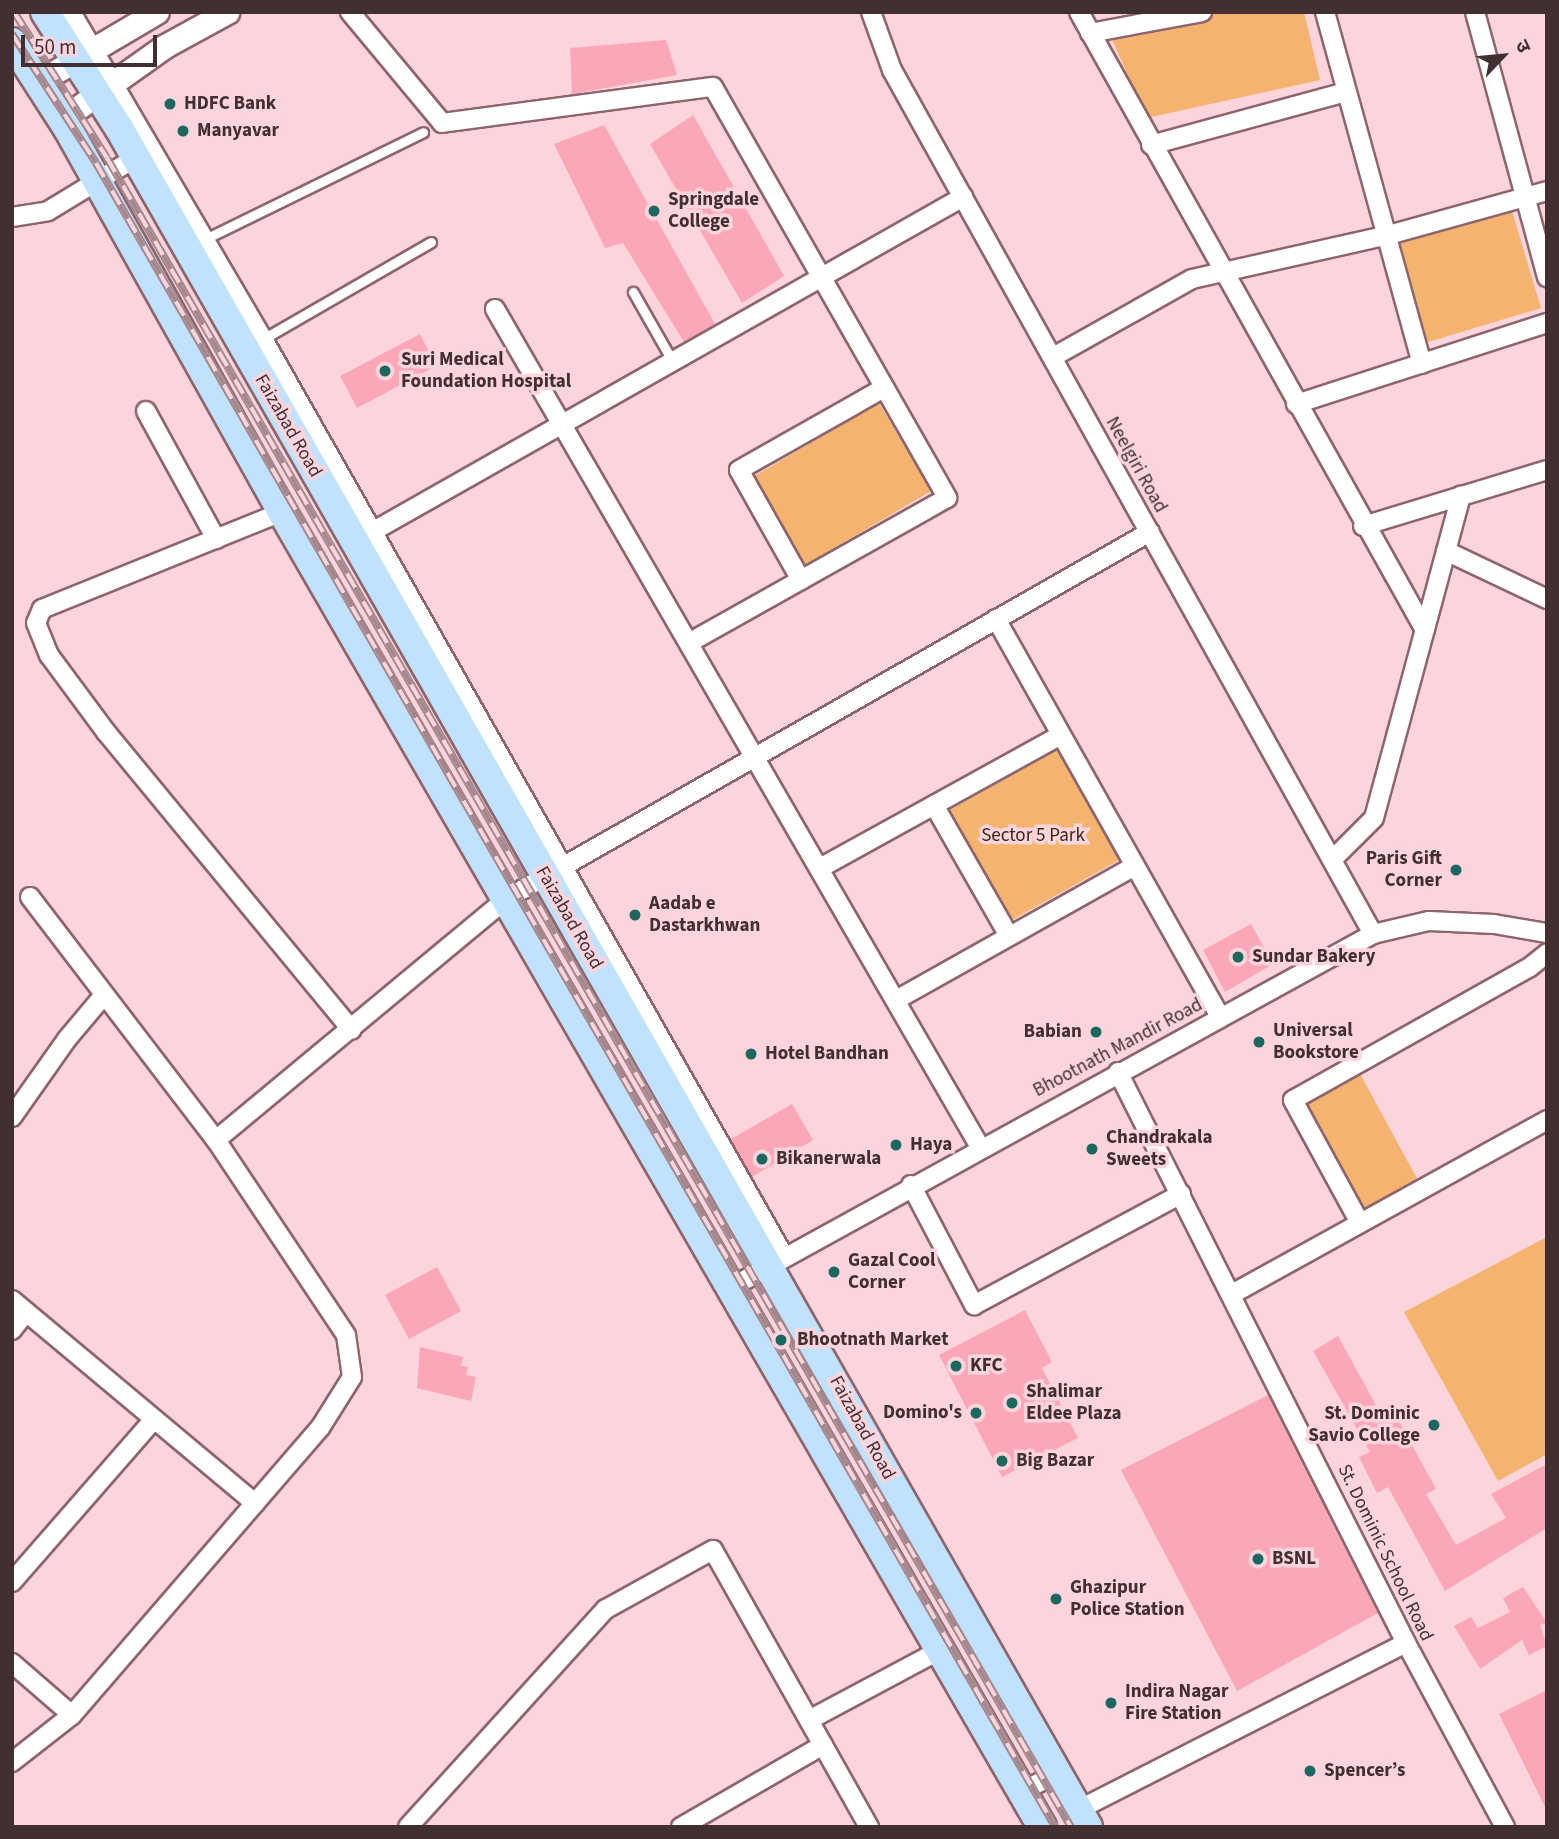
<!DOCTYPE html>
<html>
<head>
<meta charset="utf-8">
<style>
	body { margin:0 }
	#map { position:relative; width:1559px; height:1839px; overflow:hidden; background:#fbd5db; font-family:"Source Sans 3","Noto Sans Devanagari",sans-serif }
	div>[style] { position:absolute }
	.green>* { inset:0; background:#f4b36f }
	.building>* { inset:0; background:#fba7b8 }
	.roads { filter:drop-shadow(2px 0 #8e656c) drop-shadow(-2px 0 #8e656c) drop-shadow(0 2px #8e656c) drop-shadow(0 -2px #8e656c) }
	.service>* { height:9px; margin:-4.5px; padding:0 4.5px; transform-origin:4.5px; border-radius:4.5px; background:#fff }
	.minor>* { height:18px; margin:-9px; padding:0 9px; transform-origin:9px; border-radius:9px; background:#fff }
	.tertiary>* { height:23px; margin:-11.5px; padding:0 11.5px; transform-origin:11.5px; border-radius:11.5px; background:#fff }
	.primary>* { height:28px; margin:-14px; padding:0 14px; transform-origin:14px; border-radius:14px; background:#c1e2fe }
	.rail>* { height:8px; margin-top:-4px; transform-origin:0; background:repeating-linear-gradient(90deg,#fbd5db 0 16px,#a5888d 0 32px); box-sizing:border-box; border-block:2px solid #a5888d }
	.dots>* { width:19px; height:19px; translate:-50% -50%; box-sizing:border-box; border:4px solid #fbd5db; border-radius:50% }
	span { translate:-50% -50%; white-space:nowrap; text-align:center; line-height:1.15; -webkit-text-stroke:7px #fbd5db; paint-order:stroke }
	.poi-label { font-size:19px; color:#412f32; font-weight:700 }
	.left { translate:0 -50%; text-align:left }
	.right { translate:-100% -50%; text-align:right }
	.street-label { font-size:19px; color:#412f32 }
	.park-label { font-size:19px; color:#3b2917 }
	.frame { position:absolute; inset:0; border:14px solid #412f32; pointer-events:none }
	.north { position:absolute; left:1468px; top:21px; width:70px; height:70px; -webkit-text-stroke:5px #fbd5db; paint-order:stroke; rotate:64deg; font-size:19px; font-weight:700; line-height:28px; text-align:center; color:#412f32 }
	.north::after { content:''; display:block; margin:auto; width:24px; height:32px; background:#412f32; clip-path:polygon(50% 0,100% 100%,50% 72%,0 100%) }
	.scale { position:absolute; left:21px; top:35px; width:136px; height:32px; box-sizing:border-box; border:4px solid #412f32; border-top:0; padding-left:9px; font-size:21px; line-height:24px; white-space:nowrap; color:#412f32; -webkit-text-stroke:5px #fbd5db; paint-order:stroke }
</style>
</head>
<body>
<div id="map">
	<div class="green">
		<div style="clip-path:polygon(1180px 12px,1304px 12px,1320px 80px,1147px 118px,1105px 24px)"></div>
		<div style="clip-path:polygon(1509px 201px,1541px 308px,1425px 343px,1393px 236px)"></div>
		<div style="clip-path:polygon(879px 403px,931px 491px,805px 565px,753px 477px)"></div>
		<div style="clip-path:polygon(1057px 750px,1119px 860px,1010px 921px,948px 811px)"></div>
		<div style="clip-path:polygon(1358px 1070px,1420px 1184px,1361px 1213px,1299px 1102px)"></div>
		<div style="clip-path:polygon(1547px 1237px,1547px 1454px,1498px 1481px,1404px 1312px)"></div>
	</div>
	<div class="building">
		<div style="clip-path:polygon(666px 40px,677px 75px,572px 94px,570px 48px)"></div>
		<div style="clip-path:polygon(693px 115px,784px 276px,742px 303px,650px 144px)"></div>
		<div style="clip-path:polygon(604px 125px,715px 324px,684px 342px,623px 243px,605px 248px,554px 144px)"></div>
		<div style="clip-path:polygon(420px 334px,436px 366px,357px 408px,340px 376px)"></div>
		<div style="clip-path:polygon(1251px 924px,1273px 964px,1225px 992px,1203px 950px)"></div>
		<div style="clip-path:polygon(792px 1104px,813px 1140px,752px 1177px,731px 1139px)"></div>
		<div style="clip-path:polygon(437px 1267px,461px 1311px,409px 1339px,385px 1295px)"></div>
		<div style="clip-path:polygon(1025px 1310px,1052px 1362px,1042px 1368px,1078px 1438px,1002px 1477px,939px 1355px)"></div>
		<div style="clip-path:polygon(1338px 1336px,1383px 1418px,1394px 1412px,1436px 1489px,1426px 1494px,1456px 1545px,1506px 1518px,1491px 1494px,1547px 1464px,1547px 1528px,1445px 1591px,1388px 1487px,1377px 1493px,1359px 1457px,1370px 1452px,1313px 1351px)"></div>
		<div style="clip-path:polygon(420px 1347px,463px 1357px,461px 1366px,468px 1367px,466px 1375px,476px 1377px,471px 1401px,417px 1388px)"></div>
		<div style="clip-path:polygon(1268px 1395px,1378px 1613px,1237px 1691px,1121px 1470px)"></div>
		<div style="clip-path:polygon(1523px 1587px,1547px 1623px,1540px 1625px,1547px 1646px,1529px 1655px,1522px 1640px,1480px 1669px,1454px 1626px,1471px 1617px,1478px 1628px,1510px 1612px,1503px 1598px)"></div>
		<div style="clip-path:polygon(1547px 1690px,1547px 1811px,1499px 1714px)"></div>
	</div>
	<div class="roads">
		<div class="service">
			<div style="left:203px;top:240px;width:245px;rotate:-26.1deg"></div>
			<div style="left:633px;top:292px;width:81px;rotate:60.3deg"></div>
			<div style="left:263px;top:339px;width:194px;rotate:-30deg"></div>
		</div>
		<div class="minor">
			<div style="left:71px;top:12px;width:379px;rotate:59.6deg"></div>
			<div style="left:263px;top:339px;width:1055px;rotate:60.4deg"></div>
			<div style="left:350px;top:12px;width:144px;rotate:50.3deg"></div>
			<div style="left:442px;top:123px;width:273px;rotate:-7.6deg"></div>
			<div style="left:713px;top:87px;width:473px;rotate:60.3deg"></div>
			<div style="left:947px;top:498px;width:295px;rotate:150.7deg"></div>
			<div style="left:871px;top:12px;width:62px;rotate:70.1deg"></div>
			<div style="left:892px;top:70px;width:989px;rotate:60.89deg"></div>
			<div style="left:1079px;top:12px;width:708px;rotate:60.76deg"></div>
			<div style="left:1325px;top:12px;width:365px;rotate:74.6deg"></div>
			<div style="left:1475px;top:12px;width:275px;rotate:74.8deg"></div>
			<div style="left:1090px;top:33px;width:114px;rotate:-10.6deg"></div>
			<div style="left:1151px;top:145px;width:202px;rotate:-15.2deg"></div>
			<div style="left:12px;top:217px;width:36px;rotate:-9deg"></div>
			<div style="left:48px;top:211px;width:102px;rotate:-31.3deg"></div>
			<div style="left:495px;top:309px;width:968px;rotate:59.94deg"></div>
			<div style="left:1053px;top:357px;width:159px;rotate:-29.3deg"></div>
			<div style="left:1192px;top:279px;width:198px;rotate:-12.6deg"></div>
			<div style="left:1385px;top:236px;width:168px;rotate:-15.5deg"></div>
			<div style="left:1296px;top:404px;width:264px;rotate:-17.9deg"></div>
			<div style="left:146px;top:411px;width:146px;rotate:61.3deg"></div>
			<div style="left:282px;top:512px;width:259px;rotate:158deg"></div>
			<div style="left:42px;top:609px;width:15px;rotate:113deg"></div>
			<div style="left:36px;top:623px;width:35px;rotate:68deg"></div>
			<div style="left:49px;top:655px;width:96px;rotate:53.5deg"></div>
			<div style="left:106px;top:732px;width:386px;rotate:50.5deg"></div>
			<div style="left:1363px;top:526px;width:192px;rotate:-16.9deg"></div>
			<div style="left:363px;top:537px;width:690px;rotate:-29.54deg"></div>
			<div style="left:1446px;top:551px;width:112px;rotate:25.4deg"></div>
			<div style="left:801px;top:580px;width:126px;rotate:-119.4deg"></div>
			<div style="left:739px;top:470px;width:167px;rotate:-29.5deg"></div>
			<div style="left:996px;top:619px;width:457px;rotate:60.6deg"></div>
			<div style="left:934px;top:805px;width:151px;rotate:60.2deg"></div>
			<div style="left:1332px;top:860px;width:59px;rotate:-45deg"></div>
			<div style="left:1374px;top:818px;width:334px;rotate:-74.9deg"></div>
			<div style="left:820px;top:868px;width:275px;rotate:-28.9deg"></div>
			<div style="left:30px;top:897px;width:306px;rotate:52.6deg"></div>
			<div style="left:896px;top:1000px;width:274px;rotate:-29.3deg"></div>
			<div style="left:1118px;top:1072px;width:640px;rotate:63.23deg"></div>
			<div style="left:1406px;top:1643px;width:209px;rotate:61.7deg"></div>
			<div style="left:12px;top:1117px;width:95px;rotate:-54.8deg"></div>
			<div style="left:67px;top:1039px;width:57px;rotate:-49.9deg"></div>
			<div style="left:911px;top:1185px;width:136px;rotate:62.3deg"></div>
			<div style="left:974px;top:1305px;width:235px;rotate:-28.2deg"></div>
			<div style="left:1360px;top:1223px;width:140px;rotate:-118.6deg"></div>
			<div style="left:1293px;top:1100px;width:272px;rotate:-29.3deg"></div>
			<div style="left:1530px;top:967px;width:22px;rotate:-39deg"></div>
			<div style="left:730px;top:1288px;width:734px;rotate:-28.83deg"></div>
			<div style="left:1373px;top:934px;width:57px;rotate:-13.1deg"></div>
			<div style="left:1429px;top:921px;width:65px;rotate:2.6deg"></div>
			<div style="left:1494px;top:924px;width:54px;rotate:9.6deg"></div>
			<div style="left:1232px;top:1294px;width:360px;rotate:-28.9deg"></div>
			<div style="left:12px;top:1300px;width:317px;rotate:39.9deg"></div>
			<div style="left:12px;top:1330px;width:23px;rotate:-52deg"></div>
			<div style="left:12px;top:1582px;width:216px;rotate:-48.9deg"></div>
			<div style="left:12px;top:1663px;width:79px;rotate:40.9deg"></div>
			<div style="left:809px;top:1720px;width:149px;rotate:-28.1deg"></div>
			<div style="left:12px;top:1762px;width:76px;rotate:-38.1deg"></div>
			<div style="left:72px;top:1715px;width:379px;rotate:-49.2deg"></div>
			<div style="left:320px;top:1428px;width:60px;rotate:-57.9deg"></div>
			<div style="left:352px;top:1377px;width:42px;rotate:-98.1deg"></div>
			<div style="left:346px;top:1335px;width:234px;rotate:-123.7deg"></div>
			<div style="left:216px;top:1140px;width:377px;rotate:-39.7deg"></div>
			<div style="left:506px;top:899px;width:741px;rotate:-29.68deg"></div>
			<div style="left:1022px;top:1791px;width:39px;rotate:-26deg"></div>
			<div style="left:1078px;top:1810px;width:368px;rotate:-27deg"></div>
			<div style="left:408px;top:1827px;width:294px;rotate:-47.8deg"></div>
			<div style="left:606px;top:1609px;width:122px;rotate:-28.9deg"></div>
			<div style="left:713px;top:1550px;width:318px;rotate:60.6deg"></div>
			<div style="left:681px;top:1827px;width:164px;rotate:-30deg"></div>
		</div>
		<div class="tertiary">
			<div style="left:38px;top:82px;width:138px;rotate:-30.5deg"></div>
			<div style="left:62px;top:119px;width:126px;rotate:-35.3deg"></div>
			<div style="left:165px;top:46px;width:71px;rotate:-28.7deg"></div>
		</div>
		<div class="primary">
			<div style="left:45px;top:12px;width:138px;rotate:57.5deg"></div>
			<div style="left:119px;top:128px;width:1956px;rotate:60.3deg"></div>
			<div style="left:12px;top:42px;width:103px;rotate:57.2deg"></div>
			<div style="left:68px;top:129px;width:439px;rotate:60.8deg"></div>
			<div style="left:282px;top:512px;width:1519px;rotate:59.97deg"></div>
		</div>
	</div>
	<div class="rail">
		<div style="left:14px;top:12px;width:173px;rotate:57.5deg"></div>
		<div style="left:107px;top:158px;width:1927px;rotate:59.99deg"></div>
		<div style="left:12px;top:34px;width:154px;rotate:56.9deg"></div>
		<div style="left:96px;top:163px;width:1921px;rotate:60.04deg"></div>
	</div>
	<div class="dots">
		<div style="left:170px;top:104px;background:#1c6760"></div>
		<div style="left:183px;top:131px;background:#1c6760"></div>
		<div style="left:654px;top:211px;background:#1c6760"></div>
		<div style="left:385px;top:371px;background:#1c6760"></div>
		<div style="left:1456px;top:870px;background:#1c6760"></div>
		<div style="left:635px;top:915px;background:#1c6760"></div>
		<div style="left:1238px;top:957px;background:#1c6760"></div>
		<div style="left:1096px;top:1032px;background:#1c6760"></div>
		<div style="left:1259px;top:1042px;background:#1c6760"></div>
		<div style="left:751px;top:1054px;background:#1c6760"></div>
		<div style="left:896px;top:1145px;background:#1c6760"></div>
		<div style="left:1092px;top:1149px;background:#1c6760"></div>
		<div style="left:762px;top:1159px;background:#1c6760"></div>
		<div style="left:834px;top:1272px;background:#1c6760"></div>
		<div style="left:781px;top:1340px;background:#1c6760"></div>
		<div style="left:956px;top:1366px;background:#1c6760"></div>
		<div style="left:1012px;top:1403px;background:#1c6760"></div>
		<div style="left:976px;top:1413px;background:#1c6760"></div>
		<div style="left:1434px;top:1425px;background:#1c6760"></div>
		<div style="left:1002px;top:1461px;background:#1c6760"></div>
		<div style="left:1258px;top:1559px;background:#1c6760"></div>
		<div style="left:1056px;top:1599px;background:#1c6760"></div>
		<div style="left:1111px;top:1703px;background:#1c6760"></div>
		<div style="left:1310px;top:1771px;background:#1c6760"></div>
	</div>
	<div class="poi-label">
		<span class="left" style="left:184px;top:104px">HDFC Bank</span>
		<span class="left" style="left:197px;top:131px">Manyavar</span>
		<span class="left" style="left:668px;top:211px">Springdale<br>College</span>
		<span class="left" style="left:401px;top:371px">Suri Medical<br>Foundation Hospital</span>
		<span class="right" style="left:1442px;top:870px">Paris Gift<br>Corner</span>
		<span class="left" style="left:649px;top:915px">Aadab e<br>Dastarkhwan</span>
		<span class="left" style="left:1252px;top:957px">Sundar Bakery</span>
		<span class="left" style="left:1273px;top:1042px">Universal<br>Bookstore</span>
		<span class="right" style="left:1082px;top:1032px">Babian</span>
		<span class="left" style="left:765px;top:1054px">Hotel Bandhan</span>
		<span class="left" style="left:1106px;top:1149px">Chandrakala<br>Sweets</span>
		<span class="left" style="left:910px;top:1145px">Haya</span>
		<span class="left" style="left:776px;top:1159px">Bikanerwala</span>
		<span class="left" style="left:848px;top:1272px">Gazal Cool<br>Corner</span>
		<span class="left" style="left:797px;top:1340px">Bhootnath Market</span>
		<span class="left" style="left:970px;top:1366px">KFC</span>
		<span class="left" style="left:1026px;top:1403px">Shalimar<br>Eldee Plaza</span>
		<span class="right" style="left:962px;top:1413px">Domino's</span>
		<span class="right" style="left:1420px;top:1425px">St. Dominic<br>Savio College</span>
		<span class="left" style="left:1016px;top:1461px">Big Bazar</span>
		<span class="left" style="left:1272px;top:1559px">BSNL</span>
		<span class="left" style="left:1070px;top:1599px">Ghazipur<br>Police Station</span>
		<span class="left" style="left:1125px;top:1703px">Indira Nagar<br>Fire Station</span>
		<span class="left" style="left:1324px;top:1771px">Spencer’s</span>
	</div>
	<div class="street-label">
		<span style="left:288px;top:426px;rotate:60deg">Faizabad Road</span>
		<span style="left:1136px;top:465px;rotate:61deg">Neelgiri Road</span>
		<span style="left:569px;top:918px;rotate:60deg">Faizabad Road</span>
		<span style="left:1118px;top:1048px;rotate:-28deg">Bhootnath Mandir Road</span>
		<span style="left:862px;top:1428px;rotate:61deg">Faizabad Road</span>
		<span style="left:1385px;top:1553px;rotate:64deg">St. Dominic School Road</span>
	</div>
	<div class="park-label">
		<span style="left:1033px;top:836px">Sector 5 Park</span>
	</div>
	<div class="frame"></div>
	<div class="north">उ</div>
	<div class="scale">50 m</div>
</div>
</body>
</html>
